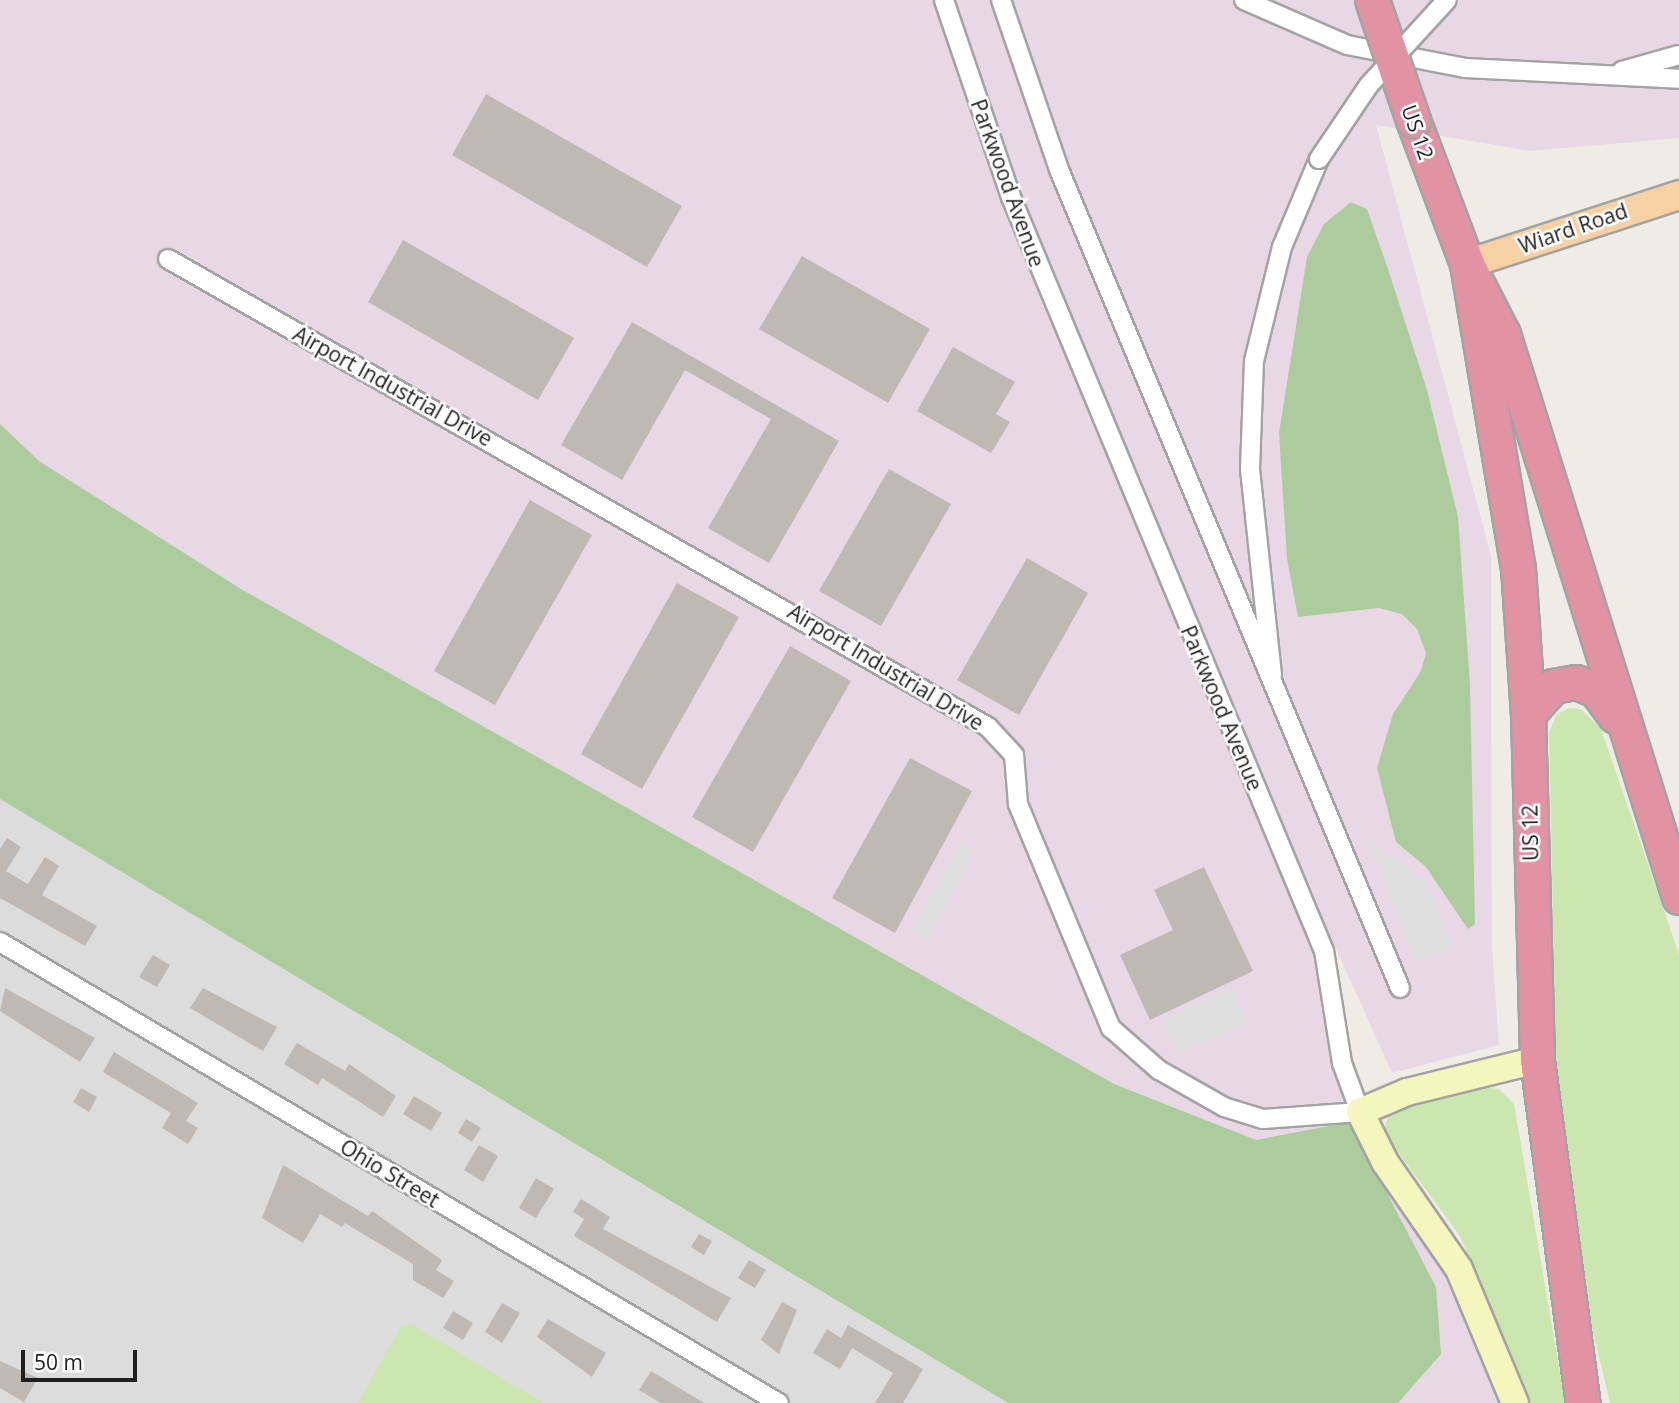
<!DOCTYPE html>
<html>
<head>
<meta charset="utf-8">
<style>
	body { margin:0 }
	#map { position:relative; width:1679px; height:1403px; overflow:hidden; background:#efece6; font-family:"Open Sans",sans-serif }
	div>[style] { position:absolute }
	.residential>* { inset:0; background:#dddcdc }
	.industrial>* { inset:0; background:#e8d8e5 }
	.grass>* { inset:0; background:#cbe6af }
	.forest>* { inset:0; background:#accc9d }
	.parking>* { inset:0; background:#dfdfdf }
	.building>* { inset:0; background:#c0b8b3 }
	.roads { filter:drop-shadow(2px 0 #a3a3a3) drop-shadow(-2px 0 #a3a3a3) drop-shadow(0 2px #a3a3a3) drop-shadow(0 -2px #a3a3a3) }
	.street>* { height:18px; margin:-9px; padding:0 9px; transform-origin:9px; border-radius:9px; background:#fff }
	.secondary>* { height:26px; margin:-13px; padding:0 13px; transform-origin:13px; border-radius:13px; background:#f4f6bd }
	.primary>* { height:28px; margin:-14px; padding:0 14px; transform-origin:14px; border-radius:14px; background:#f6d1a4 }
	.highway>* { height:33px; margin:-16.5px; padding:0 16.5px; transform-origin:16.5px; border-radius:16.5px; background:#e293a3 }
	.bridges { filter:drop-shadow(2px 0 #a3a3a3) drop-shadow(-2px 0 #a3a3a3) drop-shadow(0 2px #a3a3a3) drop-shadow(0 -2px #a3a3a3) }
	.street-bridge>* { height:18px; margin:-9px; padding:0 9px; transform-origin:9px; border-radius:9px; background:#fff }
	.highway-bridge>* { height:33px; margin:-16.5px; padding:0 16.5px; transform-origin:16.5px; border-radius:16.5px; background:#e293a3 }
	span { translate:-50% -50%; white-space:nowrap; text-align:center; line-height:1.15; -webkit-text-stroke:5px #fff; paint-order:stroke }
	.street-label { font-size:21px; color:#1f1f1f }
	.scale { position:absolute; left:21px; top:1350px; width:116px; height:32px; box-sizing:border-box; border:4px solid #1f1f1f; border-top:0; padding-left:9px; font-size:21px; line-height:24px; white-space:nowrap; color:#1f1f1f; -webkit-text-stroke:5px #fff; paint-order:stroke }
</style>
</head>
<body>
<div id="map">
	<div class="residential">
		<div style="clip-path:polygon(0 799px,879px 1326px,1008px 1403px,0 1403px)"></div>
	</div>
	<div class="industrial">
		<div style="clip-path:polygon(0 0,1679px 0,1679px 138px,1530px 151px,1376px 125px,1491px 556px,1492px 947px,1499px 1045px,1392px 1073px,1154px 546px,1318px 963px,1330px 1045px,1441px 1254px,1506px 1403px,1008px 1403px,0 799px)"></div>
	</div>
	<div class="grass">
		<div style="clip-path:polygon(1569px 708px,1581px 709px,1601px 729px,1679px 954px,1679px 1403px,1610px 1403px,1572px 1244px,1556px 1055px,1549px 733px,1556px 715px)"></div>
		<div style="clip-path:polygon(1472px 1086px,1499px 1089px,1514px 1104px,1565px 1403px,1531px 1403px,1460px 1236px,1383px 1132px,1391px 1108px)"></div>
		<div style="clip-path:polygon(411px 1324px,543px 1403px,358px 1403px,401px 1326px)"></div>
	</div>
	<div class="forest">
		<div style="clip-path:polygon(1351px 202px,1367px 209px,1388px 269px,1427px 390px,1458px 517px,1470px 685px,1475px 924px,1468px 929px,1426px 867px,1396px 842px,1377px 768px,1393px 714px,1421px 671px,1426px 653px,1417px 629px,1402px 614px,1379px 608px,1298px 617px,1287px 559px,1279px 433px,1307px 257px,1324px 224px)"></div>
		<div style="clip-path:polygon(0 424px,39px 461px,241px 589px,1114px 1084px,1256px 1140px,1350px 1122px,1436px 1287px,1441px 1354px,1398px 1403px,1008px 1403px,0 799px)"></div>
	</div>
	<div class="parking">
		<div style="clip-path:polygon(1370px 841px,1426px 881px,1453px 948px,1415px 962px)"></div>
		<div style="clip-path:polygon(960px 843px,976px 852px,928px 940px,912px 931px)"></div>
		<div style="clip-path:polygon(1233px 989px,1247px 1024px,1176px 1053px,1162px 1018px)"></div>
	</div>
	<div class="building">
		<div style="clip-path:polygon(486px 94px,682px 206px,647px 267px,452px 155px)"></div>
		<div style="clip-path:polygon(403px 240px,574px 338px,538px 400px,368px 302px)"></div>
		<div style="clip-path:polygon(802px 256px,930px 329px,888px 403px,759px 329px)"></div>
		<div style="clip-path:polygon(632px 322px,839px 441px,769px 563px,708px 528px,771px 419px,685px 370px,622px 480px,561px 445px)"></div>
		<div style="clip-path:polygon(953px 347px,1015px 382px,996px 414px,1010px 422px,991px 453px,917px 411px)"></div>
		<div style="clip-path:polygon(889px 469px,951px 504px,881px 626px,819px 591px)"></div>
		<div style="clip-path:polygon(530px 500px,592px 535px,495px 705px,434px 671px)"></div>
		<div style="clip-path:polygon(1027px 558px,1088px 593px,1019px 715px,957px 680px)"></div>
		<div style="clip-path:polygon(677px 583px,739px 617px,642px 789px,581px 754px)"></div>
		<div style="clip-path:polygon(790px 646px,851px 681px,753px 852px,692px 817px)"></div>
		<div style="clip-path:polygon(910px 758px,972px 791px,895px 933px,832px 898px)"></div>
		<div style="clip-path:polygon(7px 838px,21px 847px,6px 871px,28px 884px,45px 857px,59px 866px,42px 895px,97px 926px,85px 946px,0 898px,0 849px)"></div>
		<div style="clip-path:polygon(1204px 867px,1253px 971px,1150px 1020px,1120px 955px,1173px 930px,1154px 890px)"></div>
		<div style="clip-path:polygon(153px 955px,170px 965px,157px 987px,139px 977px)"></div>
		<div style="clip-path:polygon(5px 988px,95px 1038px,80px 1062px,0 1011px)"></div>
		<div style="clip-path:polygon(203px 988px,277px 1027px,263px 1051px,190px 1008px)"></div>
		<div style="clip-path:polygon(297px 1043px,345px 1071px,349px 1064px,396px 1096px,383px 1117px,322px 1078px,318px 1085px,284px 1064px)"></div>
		<div style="clip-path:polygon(114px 1052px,198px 1103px,186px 1121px,198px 1128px,188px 1144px,162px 1128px,171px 1113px,103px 1072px)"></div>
		<div style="clip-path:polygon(81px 1088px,97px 1097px,89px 1112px,73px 1102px)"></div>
		<div style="clip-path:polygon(414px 1096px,442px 1113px,431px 1131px,403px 1114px)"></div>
		<div style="clip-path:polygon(466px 1119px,481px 1128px,472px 1142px,458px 1133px)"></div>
		<div style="clip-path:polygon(479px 1145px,498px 1156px,483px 1182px,464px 1170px)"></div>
		<div style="clip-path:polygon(283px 1165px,368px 1216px,372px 1211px,442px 1260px,436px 1270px,454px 1281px,443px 1298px,413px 1280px,413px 1264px,345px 1223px,342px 1227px,320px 1214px,303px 1243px,262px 1218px)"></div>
		<div style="clip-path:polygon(536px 1178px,554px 1189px,536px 1218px,519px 1208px)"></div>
		<div style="clip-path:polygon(581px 1199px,610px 1217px,603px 1229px,731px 1298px,717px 1322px,574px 1236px,584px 1219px,573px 1212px)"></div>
		<div style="clip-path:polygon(699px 1234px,712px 1241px,704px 1255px,691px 1247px)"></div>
		<div style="clip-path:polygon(749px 1260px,766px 1270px,755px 1288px,738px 1278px)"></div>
		<div style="clip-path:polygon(782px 1302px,797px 1310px,779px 1354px,761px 1340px)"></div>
		<div style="clip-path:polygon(502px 1303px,520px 1313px,502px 1343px,485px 1332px)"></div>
		<div style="clip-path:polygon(453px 1311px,473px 1323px,463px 1340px,443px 1328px)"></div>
		<div style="clip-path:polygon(548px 1319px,606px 1353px,592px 1377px,537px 1337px)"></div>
		<div style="clip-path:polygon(848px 1325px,923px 1369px,903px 1403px,875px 1403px,893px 1373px,852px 1348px,840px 1369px,813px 1353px,827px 1329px,841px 1338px)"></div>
		<div style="clip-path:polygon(0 1361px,38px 1378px,24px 1402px,0 1388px)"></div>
		<div style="clip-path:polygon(651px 1371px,704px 1403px,661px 1403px,639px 1390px)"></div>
	</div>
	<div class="roads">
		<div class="street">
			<div style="left:1001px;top:0;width:182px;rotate:71.1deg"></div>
			<div style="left:1060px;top:172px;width:884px;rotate:67.38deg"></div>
			<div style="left:1244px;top:0;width:112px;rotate:23.6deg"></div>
			<div style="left:1347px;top:45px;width:120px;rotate:11deg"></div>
			<div style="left:1465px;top:68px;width:214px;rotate:2.9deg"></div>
			<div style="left:1622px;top:71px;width:59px;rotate:-15.7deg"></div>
			<div style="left:168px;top:259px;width:944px;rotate:29.71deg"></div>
			<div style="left:988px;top:727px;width:38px;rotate:47deg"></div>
			<div style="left:1014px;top:755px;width:49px;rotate:85.3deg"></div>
			<div style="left:1018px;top:804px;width:243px;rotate:67.5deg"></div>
			<div style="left:1111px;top:1028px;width:64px;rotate:41.2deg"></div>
			<div style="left:1159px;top:1070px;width:75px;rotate:29.6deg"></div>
			<div style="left:1224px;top:1107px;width:41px;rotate:17.1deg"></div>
			<div style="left:1263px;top:1119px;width:97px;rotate:-4.1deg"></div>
			<div style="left:1360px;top:1112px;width:52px;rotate:-110.2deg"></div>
			<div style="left:1342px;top:1063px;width:113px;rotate:-99.1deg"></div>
			<div style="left:1324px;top:951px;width:816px;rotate:-112.54deg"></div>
			<div style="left:1011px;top:197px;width:208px;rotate:-108.8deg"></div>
			<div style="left:1272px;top:675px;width:207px;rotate:-96.1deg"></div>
			<div style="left:1250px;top:469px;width:108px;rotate:-87.9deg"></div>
			<div style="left:1254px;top:361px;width:117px;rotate:-76.2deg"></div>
			<div style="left:1282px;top:247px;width:95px;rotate:-67.2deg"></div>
			<div style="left:0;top:942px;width:905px;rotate:30.62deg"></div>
		</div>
		<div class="secondary">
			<div style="left:1515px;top:1403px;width:145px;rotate:-112.7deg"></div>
			<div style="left:1459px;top:1269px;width:130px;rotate:-124.7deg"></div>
			<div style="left:1385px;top:1162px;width:56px;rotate:-116.6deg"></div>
			<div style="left:1360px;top:1112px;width:51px;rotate:-23.1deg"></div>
			<div style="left:1407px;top:1092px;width:134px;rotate:-13.8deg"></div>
		</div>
		<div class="primary">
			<div style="left:1467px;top:264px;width:223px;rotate:-18deg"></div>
		</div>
		<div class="highway">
			<div style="left:1413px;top:120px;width:154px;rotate:69.4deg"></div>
			<div style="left:1467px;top:264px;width:79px;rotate:62.8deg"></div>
			<div style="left:1503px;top:334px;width:590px;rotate:72.64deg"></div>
			<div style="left:1467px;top:264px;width:308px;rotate:80.5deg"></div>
			<div style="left:1518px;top:568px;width:146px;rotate:86.1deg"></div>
			<div style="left:1528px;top:714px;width:346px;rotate:88.5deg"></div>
			<div style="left:1537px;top:1060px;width:346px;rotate:82.4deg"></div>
			<div style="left:1528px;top:714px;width:38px;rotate:-48deg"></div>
			<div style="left:1553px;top:686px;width:23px;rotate:-10deg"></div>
			<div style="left:1576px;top:682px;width:22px;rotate:22deg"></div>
			<div style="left:1596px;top:690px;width:32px;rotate:54deg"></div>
		</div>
	</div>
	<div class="bridges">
		<div class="street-bridge">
			<div style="left:1319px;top:159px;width:89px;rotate:-56deg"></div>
			<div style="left:1369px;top:85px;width:115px;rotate:-47.5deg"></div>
		</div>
		<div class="highway-bridge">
			<div style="left:1372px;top:0;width:127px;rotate:71.1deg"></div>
		</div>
	</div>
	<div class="street-label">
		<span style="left:1418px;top:132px;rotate:70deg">US 12</span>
		<span style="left:1008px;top:183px;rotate:70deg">Parkwood Avenue</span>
		<span style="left:1573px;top:228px;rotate:-19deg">Wiard Road</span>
		<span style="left:393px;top:386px;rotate:29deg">Airport Industrial Drive</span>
		<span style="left:886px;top:667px;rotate:31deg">Airport Industrial Drive</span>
		<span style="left:1222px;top:708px;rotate:67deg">Parkwood Avenue</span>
		<span style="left:1530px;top:833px;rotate:-91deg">US 12</span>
		<span style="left:390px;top:1173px;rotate:31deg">Ohio Street</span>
	</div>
	<div class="scale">50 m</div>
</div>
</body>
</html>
